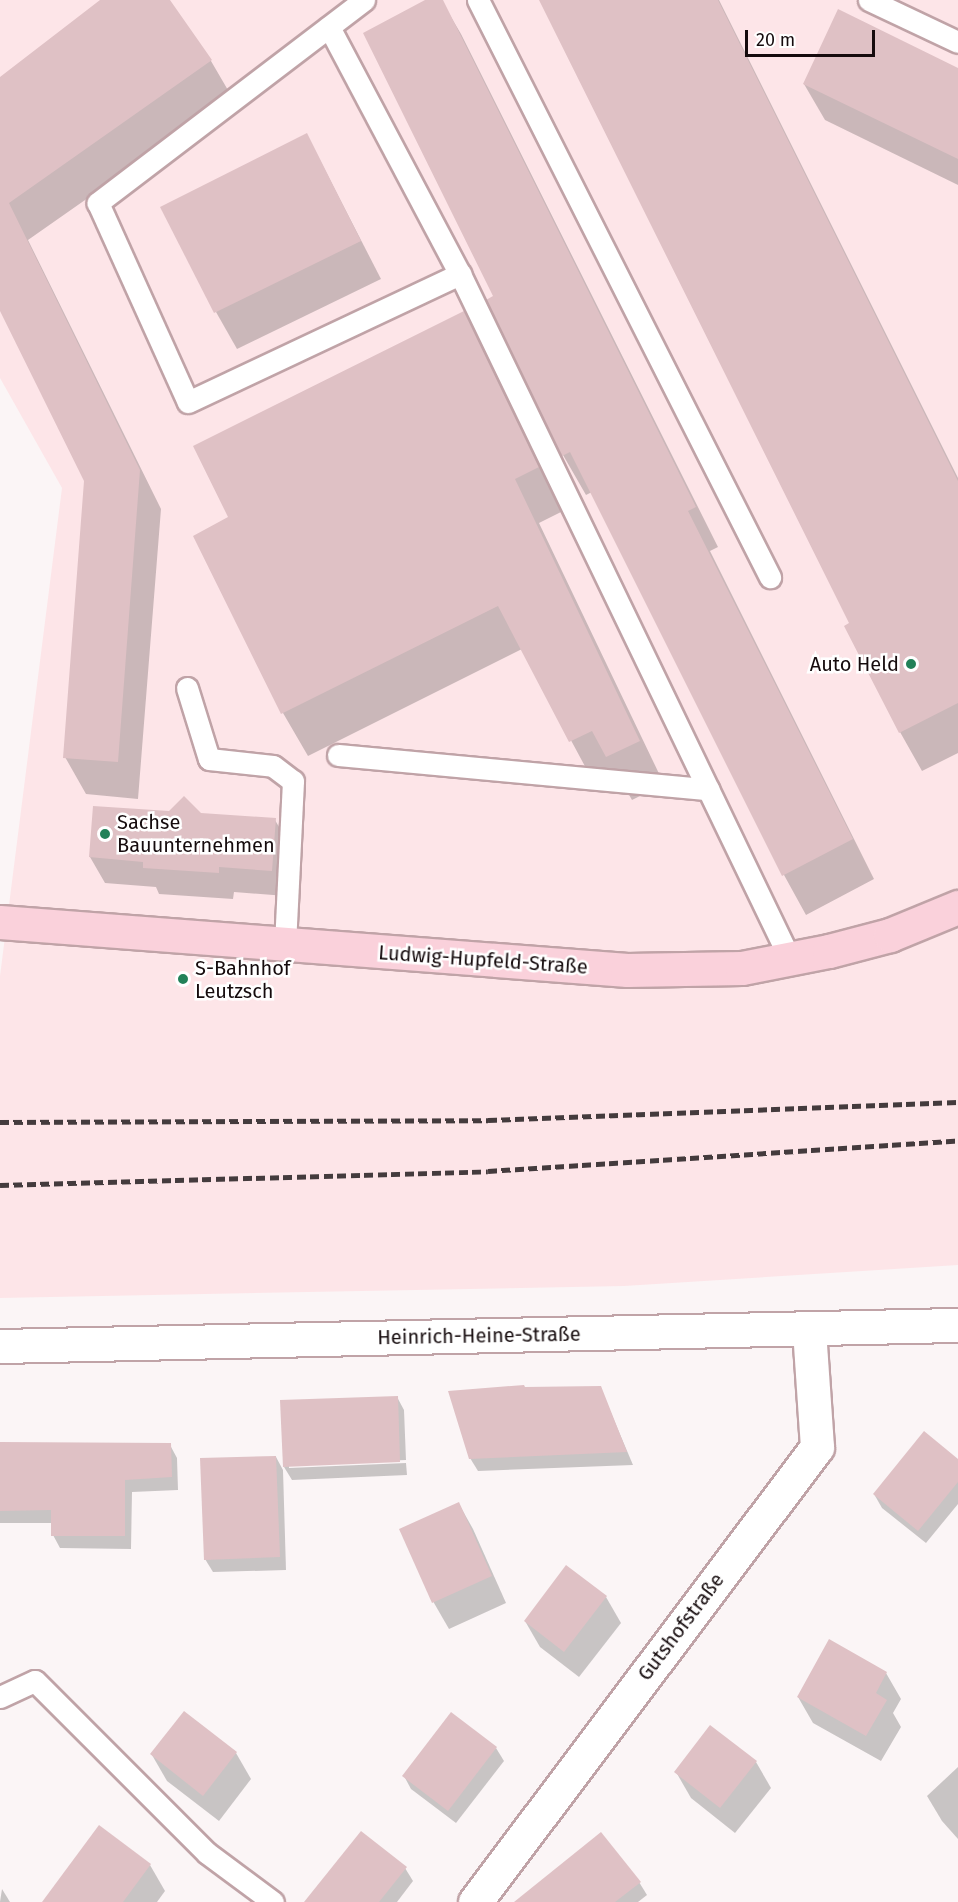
<!DOCTYPE html>
<html>
<head>
<meta charset="utf-8">
<style>
	body { margin:0 }
	#map { position:relative; width:958px; height:1902px; overflow:hidden; background:#fbf5f6; font-family:"Fira Sans",sans-serif }
	div>[style] { position:absolute }
	.built>* { inset:0; background:#fde5e8 }
	.shadow>* { inset:0; background:#0003 }
	.building>* { inset:0; background:#dfc1c5 }
	.roads { filter:drop-shadow(2px 0 #c0a3a7) drop-shadow(-2px 0 #c0a3a7) drop-shadow(0 2px #c0a3a7) drop-shadow(0 -2px #c0a3a7) }
	.service>* { height:21px; margin:-10.5px; padding:0 10.5px; transform-origin:10.5px; border-radius:10.5px; background:#fff }
	.minor>* { height:33px; margin:-16.5px; padding:0 16.5px; transform-origin:16.5px; border-radius:16.5px; background:#fff }
	.secondary>* { height:33px; margin:-16.5px; padding:0 16.5px; transform-origin:16.5px; border-radius:16.5px; background:#fad1db }
	.rail>* { height:4.5px; margin-top:-2.25px; transform-origin:0; background:repeating-linear-gradient(90deg,#443b3d 0 9px,transparent 0 13.5px) }
	.dots>* { width:16px; height:16px; translate:-50% -50%; box-sizing:border-box; border:3px solid #fff; border-radius:50% }
	span { translate:-50% -50%; white-space:nowrap; text-align:center; line-height:1.15; -webkit-text-stroke:5px #fff; paint-order:stroke }
	.poi-label { font-size:20px; color:#150b0d }
	.right { translate:-100% -50%; text-align:right }
	.left { translate:0 -50%; text-align:left }
	.street-label { font-size:20px; color:#150b0d }
	.scale { position:absolute; left:745px; top:30px; width:130px; height:27px; box-sizing:border-box; border:3px solid #150b0d; border-top:0; padding-left:8px; font-size:18px; line-height:21px; white-space:nowrap; color:#150b0d; -webkit-text-stroke:4px #fff; paint-order:stroke }
</style>
</head>
<body>
<div id="map">
	<div class="built">
		<div style="clip-path:polygon(0 0,958px 0,958px 1265px,624px 1286px,0 1298px,0 976px,62px 488px,0 378px)"></div>
	</div>
	<div class="shadow">
		<div style="clip-path:polygon(102px 0,168px 0,211px 61px,232px 97px,28px 240px,161px 509px,138px 799px,86px 794px,65px 757px,85px 481px,0 307px,0 79px)"></div>
		<div style="clip-path:polygon(428px 0,441px 0,461px 34px,718px 547px,710px 551px,874px 879px,806px 915px,784px 875px,592px 492px,586px 495px,563px 455px,488px 300px,495px 297px)"></div>
		<div style="clip-path:polygon(541px 0,719px 0,958px 478px,958px 753px,922px 771px,900px 732px,851px 624px)"></div>
		<div style="clip-path:polygon(958px 70px,958px 185px,825px 120px,804px 84px)"></div>
		<div style="clip-path:polygon(307px 135px,381px 279px,237px 349px,216px 312px)"></div>
		<div style="clip-path:polygon(463px 313px,488px 356px,563px 511px,539px 523px,664px 784px,632px 800px,617px 774px,595px 785px,522px 649px,308px 756px,283px 713px,230px 518px)"></div>
		<div style="clip-path:polygon(201px 815px,275px 820px,290px 846px,286px 896px,234px 892px,233px 899px,159px 894px,156px 887px,105px 883px,90px 857px)"></div>
		<div style="clip-path:polygon(600px 1387px,633px 1465px,478px 1471px,470px 1458px,525px 1389px)"></div>
		<div style="clip-path:polygon(397px 1397px,404px 1410px,406px 1460px,289px 1465px,289px 1468px,406px 1463px,407px 1475px,292px 1480px,284px 1467px)"></div>
		<div style="clip-path:polygon(0 1445px,170px 1445px,177px 1458px,178px 1490px,132px 1492px,131px 1549px,60px 1548px,53px 1535px,53px 1523px,0 1523px)"></div>
		<div style="clip-path:polygon(276px 1457px,283px 1470px,286px 1570px,213px 1572px,205px 1559px)"></div>
		<div style="clip-path:polygon(958px 1461px,958px 1504px,926px 1543px,882px 1508px,874px 1494px)"></div>
		<div style="clip-path:polygon(459px 1504px,473px 1529px,506px 1603px,449px 1629px,434px 1603px,401px 1530px)"></div>
		<div style="clip-path:polygon(606px 1597px,621px 1623px,579px 1677px,540px 1647px,525px 1621px)"></div>
		<div style="clip-path:polygon(830px 1641px,886px 1673px,901px 1699px,893px 1713px,901px 1727px,881px 1761px,813px 1723px,798px 1697px)"></div>
		<div style="clip-path:polygon(496px 1748px,504px 1761px,456px 1823px,411px 1789px,404px 1776px)"></div>
		<div style="clip-path:polygon(236px 1753px,251px 1779px,219px 1821px,167px 1781px,152px 1755px)"></div>
		<div style="clip-path:polygon(756px 1762px,771px 1788px,735px 1833px,691px 1798px,676px 1772px)"></div>
		<div style="clip-path:polygon(958px 1767px,958px 1839px,942px 1821px,927px 1796px)"></div>
		<div style="clip-path:polygon(150px 1865px,165px 1891px,157px 1902px,63px 1902px)"></div>
		<div style="clip-path:polygon(405px 1868px,413px 1881px,397px 1902px,306px 1902px)"></div>
		<div style="clip-path:polygon(639px 1882px,647px 1895px,638px 1902px,538px 1902px)"></div>
		<div style="clip-path:polygon(2px 1889px,10px 1902px,0 1902px)"></div>
	</div>
	<div class="building">
		<div style="clip-path:polygon(100px 0,170px 0,212px 60px,9px 203px,140px 470px,118px 762px,63px 758px,84px 481px,0 311px,0 77px)"></div>
		<div style="clip-path:polygon(425px 0,443px 0,696px 507px,688px 511px,853px 839px,782px 876px,570px 452px,562px 456px,486px 300px,493px 296px,363px 33px)"></div>
		<div style="clip-path:polygon(539px 0,718px 0,958px 481px,958px 703px,899px 733px,844px 626px,849px 623px)"></div>
		<div style="clip-path:polygon(838px 9px,958px 68px,958px 159px,803px 84px)"></div>
		<div style="clip-path:polygon(307px 133px,361px 241px,214px 313px,160px 207px)"></div>
		<div style="clip-path:polygon(464px 311px,539px 467px,515px 479px,640px 741px,606px 757px,592px 731px,569px 742px,498px 606px,281px 714px,193px 536px,228px 517px,193px 446px)"></div>
		<div style="clip-path:polygon(184px 796px,201px 813px,276px 818px,272px 871px,219px 867px,219px 873px,143px 868px,143px 862px,89px 857px,93px 806px,169px 811px)"></div>
		<div style="clip-path:polygon(524px 1385px,525px 1387px,601px 1386px,627px 1452px,469px 1459px,448px 1391px)"></div>
		<div style="clip-path:polygon(398px 1396px,400px 1462px,283px 1467px,280px 1400px)"></div>
		<div style="clip-path:polygon(924px 1431px,958px 1459px,958px 1482px,918px 1531px,873px 1494px)"></div>
		<div style="clip-path:polygon(0 1442px,171px 1443px,172px 1477px,125px 1480px,125px 1536px,51px 1536px,51px 1510px,0 1511px)"></div>
		<div style="clip-path:polygon(276px 1456px,280px 1557px,204px 1560px,200px 1458px)"></div>
		<div style="clip-path:polygon(459px 1502px,492px 1576px,432px 1603px,399px 1529px)"></div>
		<div style="clip-path:polygon(566px 1565px,607px 1596px,564px 1652px,524px 1621px)"></div>
		<div style="clip-path:polygon(829px 1639px,887px 1672px,876px 1693px,887px 1700px,866px 1736px,797px 1697px)"></div>
		<div style="clip-path:polygon(184px 1711px,237px 1752px,203px 1796px,150px 1754px)"></div>
		<div style="clip-path:polygon(451px 1712px,497px 1747px,448px 1811px,402px 1776px)"></div>
		<div style="clip-path:polygon(710px 1725px,757px 1761px,720px 1808px,674px 1772px)"></div>
		<div style="clip-path:polygon(99px 1825px,151px 1864px,123px 1902px,42px 1902px)"></div>
		<div style="clip-path:polygon(361px 1831px,407px 1867px,379px 1902px,304px 1902px)"></div>
		<div style="clip-path:polygon(601px 1832px,641px 1882px,615px 1902px,514px 1902px)"></div>
	</div>
	<div class="roads">
		<div class="service">
			<div style="left:364px;top:0;width:335px;rotate:142.7deg"></div>
			<div style="left:98px;top:203px;width:218px;rotate:65.7deg"></div>
			<div style="left:188px;top:402px;width:301px;rotate:-25.2deg"></div>
			<div style="left:460px;top:274px;width:760px;rotate:64.28deg"></div>
			<div style="left:478px;top:0;width:647px;rotate:63.16deg"></div>
			<div style="left:869px;top:0;width:98px;rotate:25.3deg"></div>
			<div style="left:329px;top:27px;width:280px;rotate:62.1deg"></div>
			<div style="left:187px;top:688px;width:74px;rotate:72.8deg"></div>
			<div style="left:209px;top:759px;width:64px;rotate:6.2deg"></div>
			<div style="left:273px;top:766px;width:25px;rotate:37deg"></div>
			<div style="left:293px;top:781px;width:164px;rotate:92.8deg"></div>
			<div style="left:338px;top:755px;width:372px;rotate:5.3deg"></div>
			<div style="left:0;top:1697px;width:38px;rotate:-25deg"></div>
			<div style="left:35px;top:1681px;width:243px;rotate:45deg"></div>
			<div style="left:207px;top:1853px;width:82px;rotate:36.6deg"></div>
		</div>
		<div class="minor">
			<div style="left:0;top:1346px;width:958px;rotate:-1.26deg"></div>
			<div style="left:475px;top:1902px;width:569px;rotate:-53.07deg"></div>
			<div style="left:817px;top:1447px;width:118px;rotate:-93.9deg"></div>
		</div>
		<div class="secondary">
			<div style="left:0;top:922px;width:629px;rotate:4.38deg"></div>
			<div style="left:627px;top:970px;width:115px;rotate:-1deg"></div>
			<div style="left:742px;top:968px;width:89px;rotate:-11.1deg"></div>
			<div style="left:829px;top:951px;width:63px;rotate:-14.7deg"></div>
			<div style="left:890px;top:935px;width:74px;rotate:-22.4deg"></div>
		</div>
	</div>
	<div class="rail">
		<div style="left:0;top:1122px;width:488px;rotate:-0.2deg"></div>
		<div style="left:488px;top:1120px;width:470px;rotate:-2.2deg"></div>
		<div style="left:0;top:1185px;width:488px;rotate:-1.6deg"></div>
		<div style="left:488px;top:1171px;width:471px;rotate:-3.7deg"></div>
	</div>
	<div class="dots">
		<div style="left:911px;top:664px;background:#228158"></div>
		<div style="left:105px;top:834px;background:#228158"></div>
		<div style="left:183px;top:979px;background:#228158"></div>
	</div>
	<div class="poi-label">
		<span class="right" style="left:899px;top:664px">Auto Held</span>
		<span class="left" style="left:117px;top:834px">Sachse<br>Bauunternehmen</span>
		<span class="left" style="left:195px;top:980px">S-Bahnhof<br>Leutzsch</span>
	</div>
	<div class="street-label">
		<span style="left:483px;top:960px;rotate:4deg">Ludwig-Hupfeld-Straße</span>
		<span style="left:479px;top:1336px;rotate:-1deg">Heinrich-Heine-Straße</span>
		<span style="left:681px;top:1627px;rotate:-53deg">Gutshofstraße</span>
	</div>
	<div class="scale">20 m</div>
</div>
</body>
</html>
